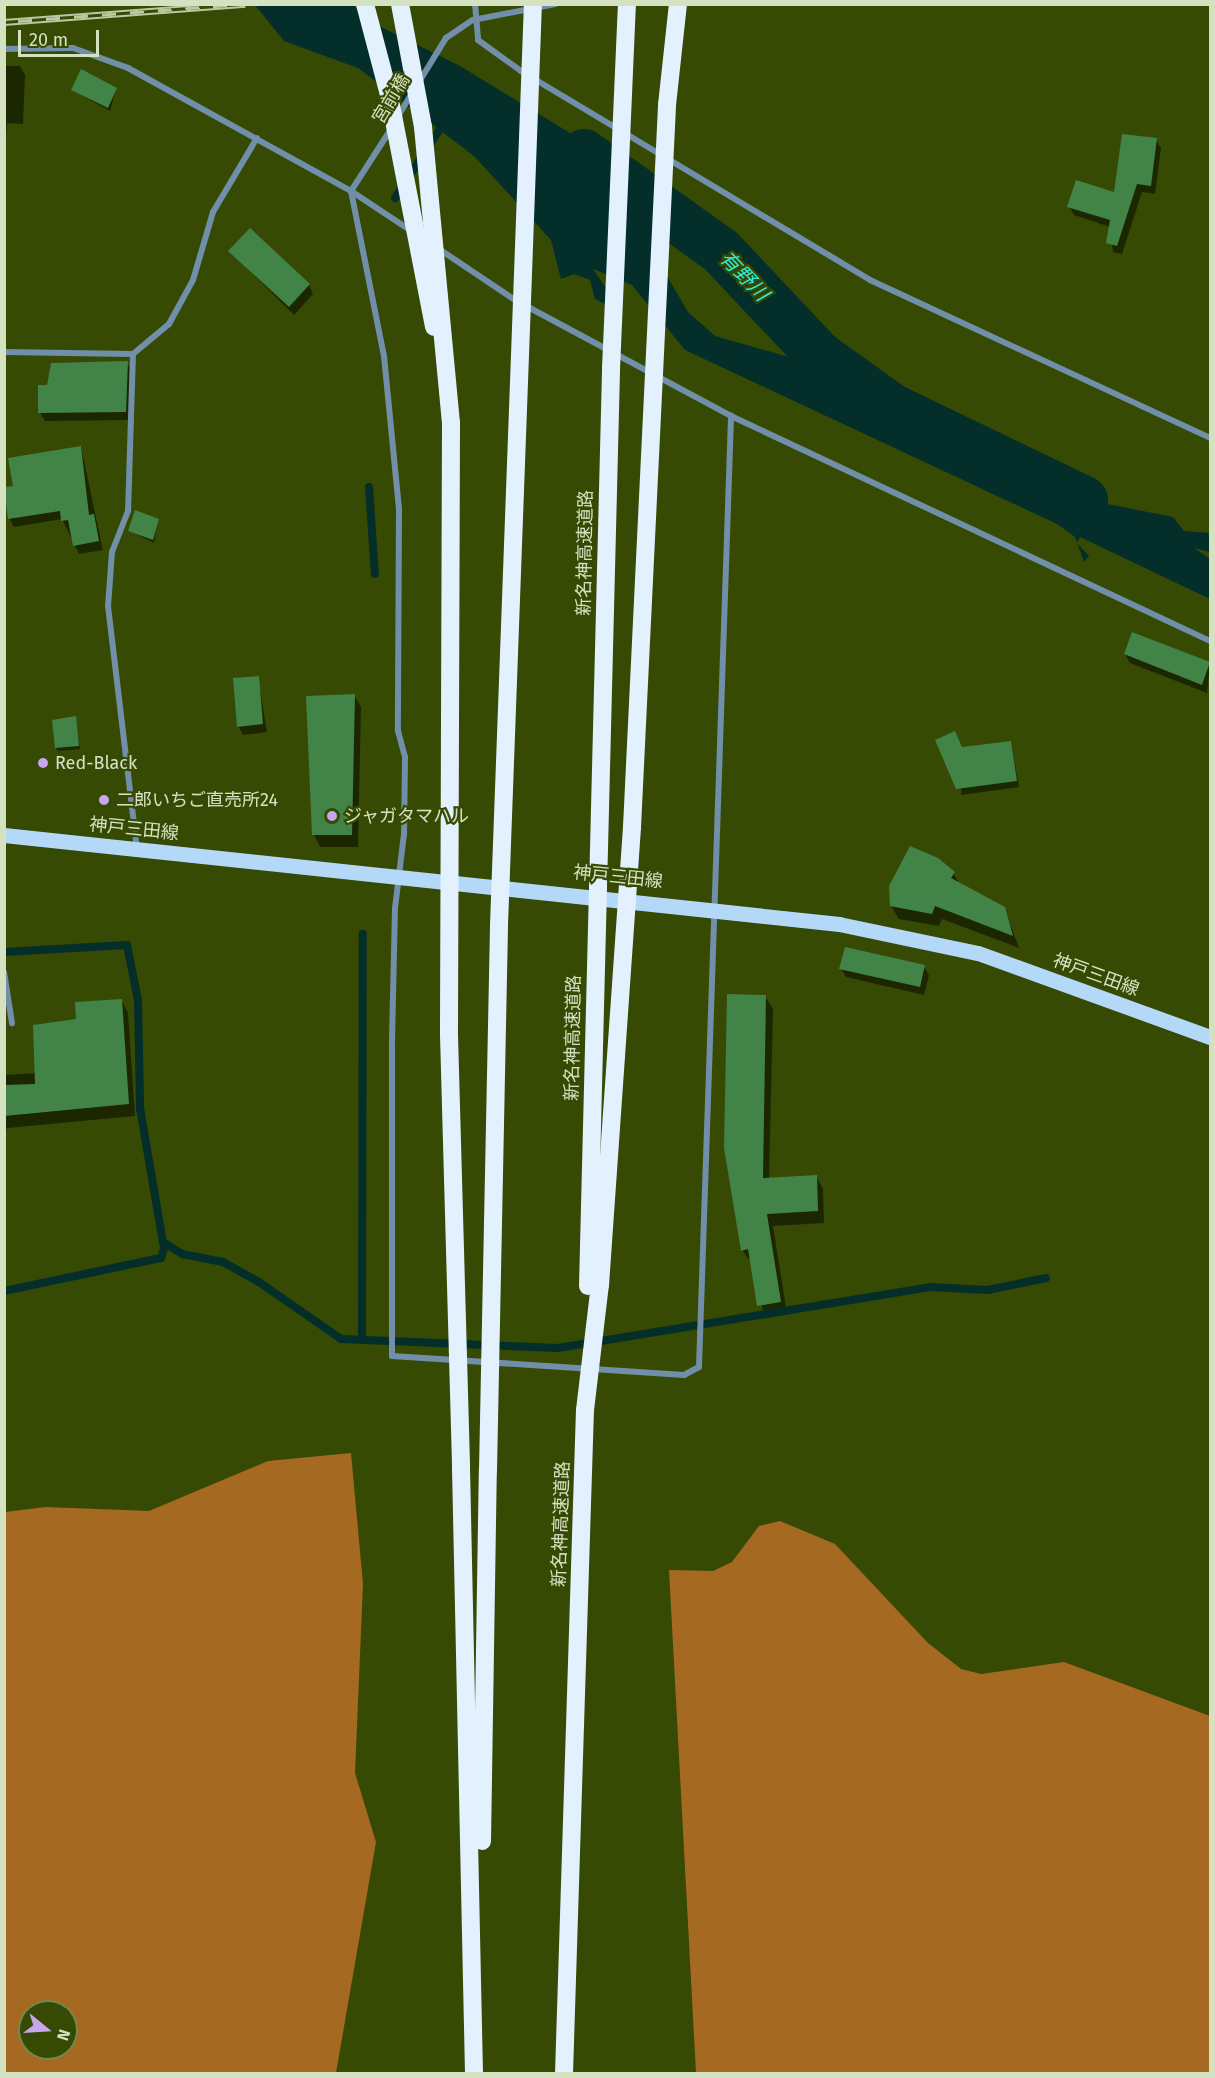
<!DOCTYPE html>
<html>
<head>
<meta charset="utf-8">
<style>
	body { margin:0 }
	#map { position:relative; width:1215px; height:2078px; overflow:hidden; background:#364a04; font-family:"Fira Sans","Noto Sans JP",sans-serif }
	div>[style] { position:absolute }
	.forest>* { inset:0; background:#a66921 }
	.water>* { inset:0; background:#032e2a }
	.shadow>* { inset:0; background:#0007 }
	.stream>* { height:8px; margin:-4px; padding:0 4px; transform-origin:4px; border-radius:4px; background:#032e2a }
	.river>* { height:48px; margin:-24px; padding:0 24px; transform-origin:24px; border-radius:24px; background:#032e2a }
	.building>* { inset:0; background:#428447 }
	.minor>* { height:6px; margin:-3px; padding:0 3px; transform-origin:3px; border-radius:3px; background:#718fa9 }
	.primary>* { height:15px; margin:-7.5px; padding:0 7.5px; transform-origin:7.5px; border-radius:7.5px; background:#b4d8f7 }
	.motorway>* { height:18px; margin:-9px; padding:0 9px; transform-origin:9px; border-radius:9px; background:#e3f1fe }
	.rail>* { height:7px; margin-top:-3.5px; transform-origin:0; background:repeating-linear-gradient(90deg,#364a04 0 14px,#bac9a1 0 28px); box-sizing:border-box; border-block:2px solid #bac9a1 }
	.motorway-bridge>* { height:18px; margin:-9px; padding:0 9px; transform-origin:9px; border-radius:9px; background:#e3f1fe }
	.dots>* { width:16px; height:16px; translate:-50% -50%; box-sizing:border-box; border:3px solid #364a04; border-radius:50% }
	span { translate:-50% -50%; white-space:nowrap; text-align:center; line-height:1.15; -webkit-text-stroke:4.5px #364a04; paint-order:stroke }
	.street-label { font-size:18px; color:#d5e2c1 }
	.poi-label { font-size:18px; color:#d5e2c1 }
	.left { translate:0 -50%; text-align:left }
	.water-label { font-size:20px; color:#2fefde; font-style:italic }
	.frame { position:absolute; inset:0; border:6px solid #d5e2c1; pointer-events:none }
	.north { position:absolute; left:18px; top:2000px; width:60px; height:60px; box-sizing:border-box; background:#364a04; border:2px solid #768750; border-radius:50%; rotate:108deg; font-size:16px; font-weight:700; line-height:24px; text-align:center; color:#d5e2c1 }
	.north::after { content:''; display:block; margin:auto; width:21px; height:27px; background:#c8a6ef; clip-path:polygon(50% 0,100% 100%,50% 72%,0 100%) }
	.scale { position:absolute; left:18px; top:30px; width:81px; height:27px; box-sizing:border-box; border:3px solid #d5e2c1; border-top:0; padding-left:8px; font-size:18px; line-height:21px; white-space:nowrap; color:#d5e2c1; -webkit-text-stroke:4px #364a04; paint-order:stroke }
</style>
</head>
<body>
<div id="map">
	<div class="forest">
		<div style="clip-path:polygon(evenodd,351px 1453px,363px 1584px,355px 1773px,376px 1842px,336px 2073px,5px 2073px,5px 1512px,46px 1507px,149px 1511px,268px 1461px,351px 1453px,30px 2012px,66px 2012px,66px 2048px,30px 2048px,30px 2012px)"></div>
		<div style="clip-path:polygon(780px 1521px,835px 1544px,928px 1643px,961px 1669px,981px 1674px,1064px 1662px,1210px 1716px,1210px 2073px,696px 2073px,669px 1570px,713px 1571px,732px 1562px,759px 1526px)"></div>
	</div>
	<div class="water">
		<div style="clip-path:polygon(255px 5px,354px 5px,361px 17px,460px 66px,588px 144px,641px 178px,637px 203px,655px 216px,667px 276px,688px 312px,715px 336px,789px 357px,891px 413px,1097px 502px,1173px 517px,1184px 531px,1210px 533px,1210px 552px,1194px 548px,1210px 559px,1210px 599px,1080px 537px,1077px 543px,1089px 556px,1084px 562px,1075px 537px,1057px 524px,685px 350px,632px 285px,593px 269px,623px 313px,595px 299px,590px 280px,574px 274px,561px 279px,551px 240px,474px 156px,358px 68px,284px 41px)"></div>
	</div>
	<div class="shadow">
		<div style="clip-path:polygon(4px 66px,20px 66px,25px 75px,23px 124px,7px 123px,4px 164px)"></div>
		<div style="clip-path:polygon(116px 89px,110px 111px,72px 90px)"></div>
		<div style="clip-path:polygon(1156px 140px,1161px 148px,1155px 194px,1142px 192px,1122px 254px,1113px 252px,1110px 227px,1074px 215px,1069px 206px,1115px 194px)"></div>
		<div style="clip-path:polygon(230px 251px,309px 285px,313px 294px,294px 315px)"></div>
		<div style="clip-path:polygon(127px 363px,132px 371px,130px 420px,45px 421px,40px 413px,48px 386px)"></div>
		<div style="clip-path:polygon(81px 447px,103px 550px,79px 554px,62px 519px,14px 527px,9px 518px,15px 487px)"></div>
		<div style="clip-path:polygon(158px 520px,154px 543px,130px 531px)"></div>
		<div style="clip-path:polygon(1133px 634px,1210px 664px,1207px 693px,1130px 663px,1125px 654px)"></div>
		<div style="clip-path:polygon(258px 678px,267px 732px,243px 735px,238px 726px)"></div>
		<div style="clip-path:polygon(354px 695px,361px 707px,358px 847px,320px 847px,314px 835px)"></div>
		<div style="clip-path:polygon(75px 718px,80px 749px,58px 751px,56px 748px)"></div>
		<div style="clip-path:polygon(1011px 742px,1019px 787px,961px 795px,962px 748px)"></div>
		<div style="clip-path:polygon(953px 873px,960px 885px,1004px 908px,1019px 948px,942px 919px,939px 926px,899px 919px,891px 906px)"></div>
		<div style="clip-path:polygon(924px 967px,929px 975px,924px 995px,846px 977px,841px 969px)"></div>
		<div style="clip-path:polygon(765px 996px,773px 1009px,769px 1179px,816px 1176px,823px 1189px,824px 1223px,773px 1226px,787px 1314px,765px 1318px,751px 1262px,742px 1250px)"></div>
		<div style="clip-path:polygon(122px 1001px,128px 1013px,135px 1116px,7px 1128px,4px 1138px,4px 1075px,40px 1073px,78px 1021px)"></div>
	</div>
	<div class="stream">
		<div style="left:395px;top:198px;width:92px;rotate:-57deg"></div>
		<div style="left:369px;top:487px;width:87px;rotate:86.1deg"></div>
		<div style="left:4px;top:952px;width:123px;rotate:-3.3deg"></div>
		<div style="left:127px;top:945px;width:56px;rotate:78.7deg"></div>
		<div style="left:138px;top:1000px;width:108px;rotate:88.9deg"></div>
		<div style="left:140px;top:1108px;width:136px;rotate:80.3deg"></div>
		<div style="left:163px;top:1242px;width:22px;rotate:32deg"></div>
		<div style="left:182px;top:1254px;width:42px;rotate:11deg"></div>
		<div style="left:223px;top:1262px;width:41px;rotate:29.1deg"></div>
		<div style="left:259px;top:1282px;width:100px;rotate:34.8deg"></div>
		<div style="left:341px;top:1339px;width:217px;rotate:2.4deg"></div>
		<div style="left:558px;top:1348px;width:377px;rotate:-9.3deg"></div>
		<div style="left:930px;top:1287px;width:58px;rotate:3deg"></div>
		<div style="left:988px;top:1290px;width:59px;rotate:-11.7deg"></div>
		<div style="left:4px;top:1291px;width:160px;rotate:-11.9deg"></div>
		<div style="left:161px;top:1258px;width:14px;rotate:-73deg"></div>
		<div style="left:362px;top:1340px;width:406px;rotate:-89.9deg"></div>
	</div>
	<div class="river">
		<div style="left:584px;top:153px;width:168px;rotate:35.6deg"></div>
		<div style="left:721px;top:251px;width:143px;rotate:46.7deg"></div>
		<div style="left:819px;top:355px;width:91px;rotate:35.6deg"></div>
		<div style="left:893px;top:408px;width:212px;rotate:25.7deg"></div>
	</div>
	<div class="building">
		<div style="clip-path:polygon(81px 69px,117px 88px,108px 108px,71px 90px)"></div>
		<div style="clip-path:polygon(1122px 134px,1157px 138px,1151px 186px,1137px 184px,1117px 246px,1106px 243px,1110px 220px,1067px 207px,1076px 180px,1114px 192px)"></div>
		<div style="clip-path:polygon(250px 228px,310px 284px,289px 307px,228px 251px)"></div>
		<div style="clip-path:polygon(128px 361px,126px 412px,38px 413px,38px 385px,47px 385px,51px 363px)"></div>
		<div style="clip-path:polygon(81px 446px,89px 515px,94px 514px,99px 541px,73px 546px,68px 520px,61px 521px,60px 511px,8px 519px,4px 487px,13px 486px,8px 458px)"></div>
		<div style="clip-path:polygon(135px 510px,159px 519px,153px 540px,128px 531px)"></div>
		<div style="clip-path:polygon(1132px 632px,1210px 662px,1202px 685px,1124px 654px)"></div>
		<div style="clip-path:polygon(259px 676px,263px 724px,237px 727px,233px 678px)"></div>
		<div style="clip-path:polygon(355px 694px,352px 835px,312px 835px,306px 696px)"></div>
		<div style="clip-path:polygon(76px 716px,79px 746px,55px 748px,52px 720px)"></div>
		<div style="clip-path:polygon(955px 731px,962px 747px,1011px 741px,1017px 781px,956px 789px,935px 740px)"></div>
		<div style="clip-path:polygon(910px 846px,938px 858px,955px 872px,951px 878px,1005px 907px,1013px 936px,935px 906px,932px 914px,890px 906px,889px 886px)"></div>
		<div style="clip-path:polygon(845px 947px,925px 965px,920px 987px,839px 969px)"></div>
		<div style="clip-path:polygon(727px 994px,766px 995px,763px 1178px,817px 1175px,818px 1211px,767px 1214px,781px 1302px,757px 1306px,748px 1249px,741px 1251px,724px 1148px)"></div>
		<div style="clip-path:polygon(122px 999px,129px 1104px,4px 1116px,4px 1085px,35px 1084px,33px 1025px,76px 1019px,75px 1002px)"></div>
	</div>
	<div class="minor">
		<div style="left:475px;top:4px;width:36px;rotate:85deg"></div>
		<div style="left:478px;top:40px;width:53px;rotate:35.8deg"></div>
		<div style="left:521px;top:71px;width:407px;rotate:30.9deg"></div>
		<div style="left:870px;top:280px;width:375px;rotate:24.9deg"></div>
		<div style="left:4px;top:49px;width:69px;rotate:-0.8deg"></div>
		<div style="left:73px;top:48px;width:59px;rotate:20deg"></div>
		<div style="left:128px;top:68px;width:255px;rotate:28.9deg"></div>
		<div style="left:351px;top:191px;width:71px;rotate:33.5deg"></div>
		<div style="left:419px;top:82px;width:52px;rotate:-58.5deg"></div>
		<div style="left:446px;top:38px;width:32px;rotate:-34deg"></div>
		<div style="left:473px;top:20px;width:84px;rotate:-11deg"></div>
		<div style="left:397px;top:118px;width:29px;rotate:-59deg"></div>
		<div style="left:391px;top:129px;width:74px;rotate:122.8deg"></div>
		<div style="left:351px;top:191px;width:168px;rotate:78.7deg"></div>
		<div style="left:384px;top:356px;width:155px;rotate:84.4deg"></div>
		<div style="left:399px;top:510px;width:221px;rotate:90.3deg"></div>
		<div style="left:398px;top:731px;width:27px;rotate:75deg"></div>
		<div style="left:405px;top:757px;width:77px;rotate:90.7deg"></div>
		<div style="left:404px;top:834px;width:75px;rotate:96.9deg"></div>
		<div style="left:395px;top:908px;width:134px;rotate:91.3deg"></div>
		<div style="left:392px;top:1042px;width:314px;rotate:90deg"></div>
		<div style="left:392px;top:1356px;width:293px;rotate:3.7deg"></div>
		<div style="left:684px;top:1375px;width:17px;rotate:-28deg"></div>
		<div style="left:699px;top:1367px;width:952px;rotate:-88.07deg"></div>
		<div style="left:439px;top:249px;width:92px;rotate:33.9deg"></div>
		<div style="left:515px;top:300px;width:245px;rotate:28.2deg"></div>
		<div style="left:731px;top:416px;width:529px;rotate:25.16deg"></div>
		<div style="left:4px;top:352px;width:129px;rotate:0.9deg"></div>
		<div style="left:133px;top:354px;width:47px;rotate:-39.8deg"></div>
		<div style="left:169px;top:324px;width:50px;rotate:-61.4deg"></div>
		<div style="left:193px;top:280px;width:71px;rotate:-73.6deg"></div>
		<div style="left:213px;top:212px;width:86px;rotate:-59.3deg"></div>
		<div style="left:133px;top:354px;width:157px;rotate:91.8deg"></div>
		<div style="left:128px;top:511px;width:44px;rotate:111.3deg"></div>
		<div style="left:112px;top:552px;width:54px;rotate:94.2deg"></div>
		<div style="left:108px;top:606px;width:244px;rotate:83.2deg"></div>
		<div style="left:4px;top:972px;width:52px;rotate:81.1deg"></div>
	</div>
	<div class="primary">
		<div style="left:4px;top:835px;width:840px;rotate:6.08deg"></div>
		<div style="left:839px;top:924px;width:142px;rotate:11.8deg"></div>
		<div style="left:978px;top:953px;width:247px;rotate:19.9deg"></div>
	</div>
	<div class="motorway">
		<div style="left:461px;top:1468px;width:606px;rotate:88.77deg"></div>
		<div style="left:482px;top:1841px;width:371px;rotate:-89.1deg"></div>
		<div style="left:564px;top:2074px;width:664px;rotate:-88.19deg"></div>
	</div>
	<div class="rail">
		<div style="left:4px;top:22px;width:242px;rotate:-4.3deg"></div>
	</div>
	<div class="motorway-bridge">
		<div style="left:365px;top:4px;width:94px;rotate:75.2deg"></div>
		<div style="left:389px;top:95px;width:236px;rotate:79deg"></div>
		<div style="left:400px;top:4px;width:125px;rotate:79.4deg"></div>
		<div style="left:423px;top:127px;width:297px;rotate:84.6deg"></div>
		<div style="left:451px;top:423px;width:612px;rotate:90.19deg"></div>
		<div style="left:449px;top:1035px;width:433px;rotate:88.4deg"></div>
		<div style="left:588px;top:1286px;width:917px;rotate:-88.56deg"></div>
		<div style="left:611px;top:369px;width:365px;rotate:-87.5deg"></div>
		<div style="left:585px;top:1410px;width:126px;rotate:-83.2deg"></div>
		<div style="left:600px;top:1285px;width:459px;rotate:-86deg"></div>
		<div style="left:632px;top:827px;width:723px;rotate:-87.22deg"></div>
		<div style="left:667px;top:105px;width:102px;rotate:-83.8deg"></div>
		<div style="left:488px;top:1470px;width:545px;rotate:-88.84deg"></div>
		<div style="left:499px;top:925px;width:922px;rotate:-87.89deg"></div>
	</div>
	<div class="dots">
		<div style="left:43px;top:763px;background:#c8a6ef"></div>
		<div style="left:104px;top:800px;background:#c8a6ef"></div>
		<div style="left:332px;top:816px;background:#c8a6ef"></div>
	</div>
	<div class="street-label">
		<span style="left:391px;top:99px;rotate:-59deg">宮前橋</span>
		<span style="left:585px;top:553px;rotate:-89deg">新名神高速道路</span>
		<span style="left:134px;top:829px;rotate:6deg">神戸三田線</span>
		<span style="left:618px;top:877px;rotate:6deg">神戸三田線</span>
		<span style="left:1096px;top:975px;rotate:20deg">神戸三田線</span>
		<span style="left:573px;top:1038px;rotate:-89deg">新名神高速道路</span>
		<span style="left:561px;top:1524px;rotate:-88deg">新名神高速道路</span>
	</div>
	<div class="poi-label">
		<span class="left" style="left:55px;top:763px">Red-Black</span>
		<span class="left" style="left:116px;top:800px">二郎いちご直売所24</span>
		<span class="left" style="left:344px;top:816px">ジャガタマハル</span>
	</div>
	<div class="water-label">
		<span style="left:744px;top:276px;rotate:46deg">有野川</span>
	</div>
	<div class="frame"></div>
	<div class="north">N</div>
	<div class="scale">20 m</div>
</div>
</body>
</html>
